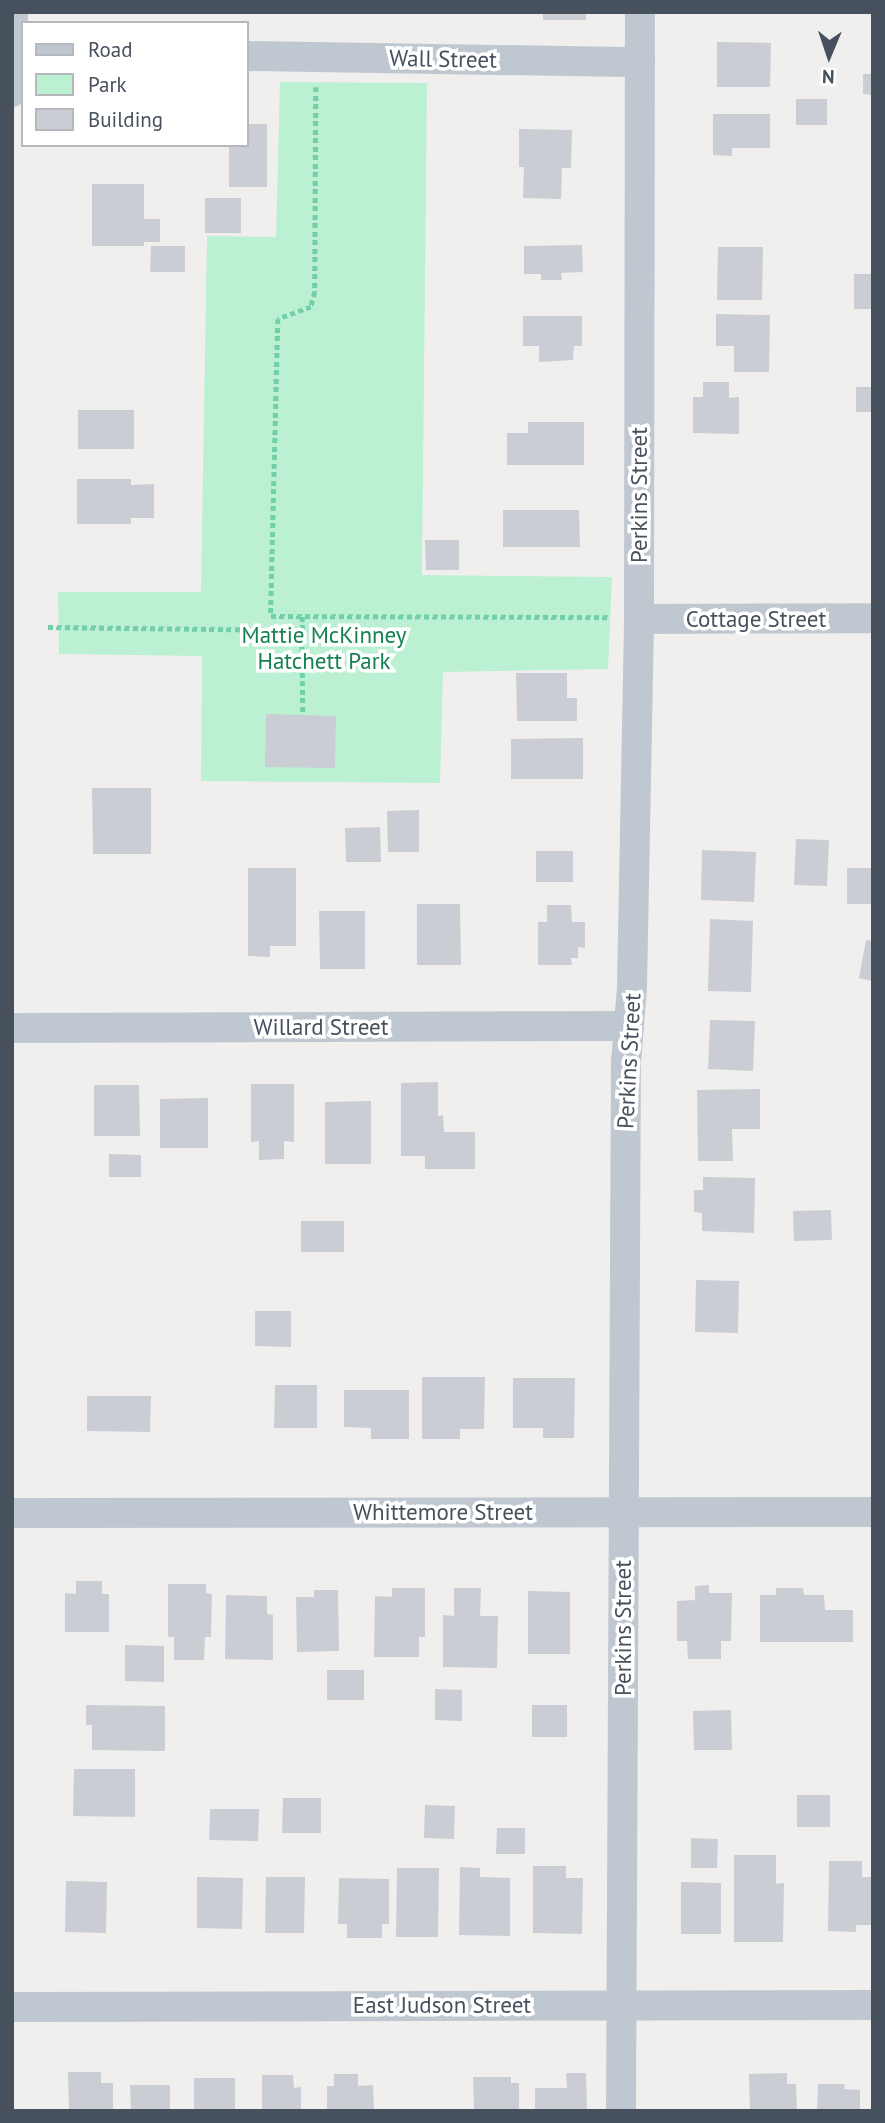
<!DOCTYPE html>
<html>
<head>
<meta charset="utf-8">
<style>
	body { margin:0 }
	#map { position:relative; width:885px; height:2123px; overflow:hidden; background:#f1efee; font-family:"PT Sans",sans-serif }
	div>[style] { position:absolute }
	.green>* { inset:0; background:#bbf0d3 }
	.building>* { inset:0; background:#cacdd4 }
	.path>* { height:4.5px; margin-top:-2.25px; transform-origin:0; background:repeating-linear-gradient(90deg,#72cfa7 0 5px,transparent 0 8.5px) }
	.street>* { height:30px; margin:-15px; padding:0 15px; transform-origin:15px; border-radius:15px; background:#bfc8d1 }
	span { translate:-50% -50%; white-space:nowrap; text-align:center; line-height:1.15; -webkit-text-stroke:7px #fff; paint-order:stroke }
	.street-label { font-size:23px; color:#46515d }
	.park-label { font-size:23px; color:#148150 }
	.frame { position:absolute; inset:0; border:14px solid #46515d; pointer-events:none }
	.legend { position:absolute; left:21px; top:21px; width:228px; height:126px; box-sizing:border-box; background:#fff; border:2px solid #b5b9be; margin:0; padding:9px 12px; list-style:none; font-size:21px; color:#46515d }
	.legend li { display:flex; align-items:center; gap:14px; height:35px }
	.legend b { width:35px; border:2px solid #b5b9be }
	.north { position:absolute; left:794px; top:21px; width:70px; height:70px; -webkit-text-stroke:5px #fff; paint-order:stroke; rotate:182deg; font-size:19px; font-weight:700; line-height:28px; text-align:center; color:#46515d }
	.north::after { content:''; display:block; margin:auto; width:24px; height:32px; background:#46515d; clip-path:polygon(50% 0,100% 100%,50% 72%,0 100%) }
</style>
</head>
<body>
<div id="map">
	<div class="green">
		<div style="clip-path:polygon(280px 82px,427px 83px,422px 575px,612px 577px,608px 669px,443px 672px,440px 783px,201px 781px,202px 656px,59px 654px,58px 592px,201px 592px,207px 236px,276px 237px)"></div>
	</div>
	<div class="building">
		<div style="clip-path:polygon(543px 12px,586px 12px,586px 20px,543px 20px)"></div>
		<div style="clip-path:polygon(717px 42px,771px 43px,770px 87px,717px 87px)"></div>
		<div style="clip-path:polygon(863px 74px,873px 74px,873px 95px,863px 94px)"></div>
		<div style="clip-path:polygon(796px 99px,827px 99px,827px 125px,796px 125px)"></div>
		<div style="clip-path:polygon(713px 114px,770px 114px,770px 148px,732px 148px,732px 156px,713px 155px)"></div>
		<div style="clip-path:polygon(247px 124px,267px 124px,267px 187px,229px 187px,229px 145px,247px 145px)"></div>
		<div style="clip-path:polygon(519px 129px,572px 130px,571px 168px,562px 168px,561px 199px,523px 198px,524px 167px,519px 167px)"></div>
		<div style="clip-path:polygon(92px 184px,144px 184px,144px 219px,160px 219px,160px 242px,144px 242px,144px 246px,92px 246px)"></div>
		<div style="clip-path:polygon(205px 198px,241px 198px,241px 233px,205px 233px)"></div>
		<div style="clip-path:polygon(582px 245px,583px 272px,561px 273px,562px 280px,541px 280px,541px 274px,524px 274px,524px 246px)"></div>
		<div style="clip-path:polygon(151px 246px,185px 246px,185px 272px,150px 272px)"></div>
		<div style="clip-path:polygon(718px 247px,763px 247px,762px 300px,717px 300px)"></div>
		<div style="clip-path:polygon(854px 274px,873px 274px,873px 309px,854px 309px)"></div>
		<div style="clip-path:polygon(716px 314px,770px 315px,769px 372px,734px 372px,734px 346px,716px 346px)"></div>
		<div style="clip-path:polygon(523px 316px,582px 316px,582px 346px,574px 346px,573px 360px,539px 362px,539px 346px,523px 346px)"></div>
		<div style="clip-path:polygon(703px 382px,729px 382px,729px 398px,739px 397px,739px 434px,693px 433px,693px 397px,703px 397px)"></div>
		<div style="clip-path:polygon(856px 387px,873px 387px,873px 412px,856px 412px)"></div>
		<div style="clip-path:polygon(78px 410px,134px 410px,134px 449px,78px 449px)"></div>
		<div style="clip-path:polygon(528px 422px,584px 422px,584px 465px,507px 465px,507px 433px,528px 433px)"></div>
		<div style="clip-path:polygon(77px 479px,131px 479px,131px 485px,154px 484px,154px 518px,131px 518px,131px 524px,77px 524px)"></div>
		<div style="clip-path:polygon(503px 510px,579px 510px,580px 547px,503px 547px)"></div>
		<div style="clip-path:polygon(425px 540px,459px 540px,459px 570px,426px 570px)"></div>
		<div style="clip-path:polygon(516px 673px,567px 673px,567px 698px,577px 698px,577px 721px,517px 721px)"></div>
		<div style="clip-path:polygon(266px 714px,336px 716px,335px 768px,265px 767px)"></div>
		<div style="clip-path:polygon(583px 738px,583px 779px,511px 779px,511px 739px)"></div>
		<div style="clip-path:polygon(92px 788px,151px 788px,151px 854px,93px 854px)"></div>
		<div style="clip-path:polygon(419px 810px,419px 852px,388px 852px,387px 811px)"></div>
		<div style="clip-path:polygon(380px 827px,381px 862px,346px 862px,345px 828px)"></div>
		<div style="clip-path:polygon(796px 839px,829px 840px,827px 886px,794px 885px)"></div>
		<div style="clip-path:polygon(702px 850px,756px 852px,754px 902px,701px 900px)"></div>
		<div style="clip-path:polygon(536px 851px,573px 851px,573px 882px,536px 882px)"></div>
		<div style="clip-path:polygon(248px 868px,296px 868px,296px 946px,270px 946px,270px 957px,248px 956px)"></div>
		<div style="clip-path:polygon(847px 868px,873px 868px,873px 904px,847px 904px)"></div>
		<div style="clip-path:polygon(417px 904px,460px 904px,461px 965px,417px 965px)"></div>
		<div style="clip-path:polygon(547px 905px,571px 905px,572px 922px,585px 922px,585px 948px,578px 947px,578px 958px,571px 958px,572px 965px,538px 965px,538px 922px,547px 922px)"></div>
		<div style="clip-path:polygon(319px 911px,365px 911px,365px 969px,320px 969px)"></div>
		<div style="clip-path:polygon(710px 919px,753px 921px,751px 992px,708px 991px)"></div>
		<div style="clip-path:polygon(866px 940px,873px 941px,873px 981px,859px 978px)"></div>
		<div style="clip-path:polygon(710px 1020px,755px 1021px,753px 1071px,708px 1069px)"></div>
		<div style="clip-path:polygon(438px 1082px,438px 1116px,443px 1115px,444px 1132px,475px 1132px,475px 1169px,425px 1169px,425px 1156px,401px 1156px,401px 1083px)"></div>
		<div style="clip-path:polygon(251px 1084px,294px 1084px,294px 1142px,284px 1141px,284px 1159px,259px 1160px,259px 1141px,251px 1142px)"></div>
		<div style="clip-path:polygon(94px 1085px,139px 1085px,140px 1136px,94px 1136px)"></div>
		<div style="clip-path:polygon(760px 1089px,760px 1129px,732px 1129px,733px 1161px,698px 1161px,697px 1090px)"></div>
		<div style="clip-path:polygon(208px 1098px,208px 1148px,160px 1148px,160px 1099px)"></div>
		<div style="clip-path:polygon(371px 1101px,371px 1164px,325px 1164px,325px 1102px)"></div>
		<div style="clip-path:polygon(109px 1154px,141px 1155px,141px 1177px,109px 1177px)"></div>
		<div style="clip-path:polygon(703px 1177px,755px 1178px,754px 1233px,702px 1231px,702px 1213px,694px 1212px,694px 1190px,703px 1190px)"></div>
		<div style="clip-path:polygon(831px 1210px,832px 1240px,794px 1241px,793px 1211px)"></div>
		<div style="clip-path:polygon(301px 1221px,344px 1221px,344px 1252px,301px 1252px)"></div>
		<div style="clip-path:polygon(696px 1280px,739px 1281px,738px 1333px,695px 1332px)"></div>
		<div style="clip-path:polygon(255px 1311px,291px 1311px,291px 1347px,255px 1346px)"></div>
		<div style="clip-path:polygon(422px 1377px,485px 1377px,484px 1429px,460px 1429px,460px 1439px,422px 1439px)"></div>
		<div style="clip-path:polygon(513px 1378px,575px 1378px,574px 1438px,543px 1438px,543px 1428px,513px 1428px)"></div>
		<div style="clip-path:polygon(275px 1385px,317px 1385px,317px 1428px,274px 1428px)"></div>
		<div style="clip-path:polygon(344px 1390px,409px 1390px,409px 1439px,371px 1439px,371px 1428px,344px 1427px)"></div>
		<div style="clip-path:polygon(87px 1396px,151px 1396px,150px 1432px,87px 1431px)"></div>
		<div style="clip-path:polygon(76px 1581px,102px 1581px,102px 1594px,109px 1594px,109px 1632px,65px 1632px,65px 1593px,76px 1594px)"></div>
		<div style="clip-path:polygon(168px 1584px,206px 1584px,206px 1593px,212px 1594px,211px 1637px,205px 1637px,204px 1660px,174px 1660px,174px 1637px,168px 1637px)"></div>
		<div style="clip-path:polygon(709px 1585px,709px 1593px,732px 1593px,731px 1641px,721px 1641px,721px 1659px,688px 1659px,687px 1641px,677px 1641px,677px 1601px,695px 1600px,695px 1586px)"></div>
		<div style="clip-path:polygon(392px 1588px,425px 1588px,425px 1637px,419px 1637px,419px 1657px,374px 1657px,375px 1596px,392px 1597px)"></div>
		<div style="clip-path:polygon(454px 1588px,481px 1588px,480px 1616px,498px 1616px,497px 1668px,443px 1667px,443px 1615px,454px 1616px)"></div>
		<div style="clip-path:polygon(776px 1588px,803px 1588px,804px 1595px,824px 1595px,825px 1610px,853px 1610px,853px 1642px,760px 1642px,760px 1595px,776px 1595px)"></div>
		<div style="clip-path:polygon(314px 1590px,338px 1590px,339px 1651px,297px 1652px,296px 1597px,314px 1597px)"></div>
		<div style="clip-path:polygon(528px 1591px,570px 1592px,570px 1654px,528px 1654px)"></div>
		<div style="clip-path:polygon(226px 1595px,267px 1596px,267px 1614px,273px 1615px,273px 1660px,225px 1659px)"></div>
		<div style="clip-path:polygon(125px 1645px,164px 1646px,164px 1682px,125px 1681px)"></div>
		<div style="clip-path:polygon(327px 1670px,364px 1670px,364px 1700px,327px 1700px)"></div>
		<div style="clip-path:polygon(435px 1689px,462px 1690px,462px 1721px,435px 1720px)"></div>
		<div style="clip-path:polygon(86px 1705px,165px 1706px,165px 1751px,92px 1750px,92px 1725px,86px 1725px)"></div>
		<div style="clip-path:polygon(532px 1705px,567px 1705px,567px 1737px,532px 1737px)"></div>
		<div style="clip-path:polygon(731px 1710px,732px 1750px,694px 1750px,693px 1711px)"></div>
		<div style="clip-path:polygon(74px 1769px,135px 1769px,135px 1817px,73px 1816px)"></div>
		<div style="clip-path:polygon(797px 1795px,830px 1795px,830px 1827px,797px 1827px)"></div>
		<div style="clip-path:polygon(283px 1798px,321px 1798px,321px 1833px,282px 1833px)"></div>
		<div style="clip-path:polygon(425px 1805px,455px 1806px,454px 1839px,424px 1838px)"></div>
		<div style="clip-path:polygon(210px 1809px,259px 1809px,258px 1841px,209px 1840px)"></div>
		<div style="clip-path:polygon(497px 1828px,525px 1828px,525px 1854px,496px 1854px)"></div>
		<div style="clip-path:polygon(691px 1838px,718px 1839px,717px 1868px,691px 1868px)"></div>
		<div style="clip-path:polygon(734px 1855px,776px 1855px,776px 1884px,784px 1883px,783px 1942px,734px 1942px)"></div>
		<div style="clip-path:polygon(829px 1861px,862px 1861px,862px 1877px,873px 1877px,873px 1925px,856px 1925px,856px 1932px,828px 1931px)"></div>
		<div style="clip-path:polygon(533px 1866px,566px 1866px,566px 1878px,583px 1878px,582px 1934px,533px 1933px)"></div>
		<div style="clip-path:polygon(460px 1867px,480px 1868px,480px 1877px,510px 1878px,510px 1936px,459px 1935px)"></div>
		<div style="clip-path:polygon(397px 1868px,439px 1868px,438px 1937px,396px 1937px)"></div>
		<div style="clip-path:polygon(197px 1877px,243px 1878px,242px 1929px,197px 1928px)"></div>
		<div style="clip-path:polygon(266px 1877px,305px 1877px,304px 1933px,265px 1933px)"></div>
		<div style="clip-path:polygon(339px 1878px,389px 1879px,389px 1924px,382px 1924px,382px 1938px,347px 1938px,347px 1924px,338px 1924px)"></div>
		<div style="clip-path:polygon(66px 1881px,107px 1882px,106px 1933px,65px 1932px)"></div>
		<div style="clip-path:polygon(681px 1882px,721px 1883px,721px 1934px,681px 1934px)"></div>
		<div style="clip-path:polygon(68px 2072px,101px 2072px,101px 2083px,113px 2083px,113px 2111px,69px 2111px)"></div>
		<div style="clip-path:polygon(566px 2073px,586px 2073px,587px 2111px,535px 2111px,535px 2088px,567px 2088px)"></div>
		<div style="clip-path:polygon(787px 2073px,787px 2084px,796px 2084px,797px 2111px,750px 2111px,749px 2074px)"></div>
		<div style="clip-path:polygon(334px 2074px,358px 2074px,358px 2086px,373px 2085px,374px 2111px,327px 2111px,327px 2086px,334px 2086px)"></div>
		<div style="clip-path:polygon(262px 2075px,293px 2075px,294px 2088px,301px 2087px,301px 2111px,262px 2111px)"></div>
		<div style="clip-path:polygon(473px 2077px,511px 2077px,511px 2083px,519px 2083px,519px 2111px,474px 2111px)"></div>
		<div style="clip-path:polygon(194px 2078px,235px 2078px,235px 2111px,194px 2111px)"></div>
		<div style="clip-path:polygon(818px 2084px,845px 2084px,844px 2089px,860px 2090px,860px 2111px,817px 2111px)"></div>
		<div style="clip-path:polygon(130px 2085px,170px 2085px,170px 2111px,131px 2111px)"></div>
	</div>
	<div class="path">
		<div style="left:316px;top:87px;width:205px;rotate:90.3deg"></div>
		<div style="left:315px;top:292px;width:16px;rotate:105deg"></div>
		<div style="left:311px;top:307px;width:35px;rotate:160deg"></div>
		<div style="left:278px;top:319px;width:297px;rotate:91.4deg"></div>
		<div style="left:271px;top:616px;width:339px;rotate:0.2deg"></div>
		<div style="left:48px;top:627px;width:254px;rotate:0.7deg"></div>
		<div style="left:302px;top:630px;width:14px;rotate:-90deg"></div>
		<div style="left:302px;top:630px;width:85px;rotate:89.3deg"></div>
	</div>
	<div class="street">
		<div style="left:247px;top:56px;width:393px;rotate:0.9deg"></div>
		<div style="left:12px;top:92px;width:80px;rotate:-89.3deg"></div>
		<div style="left:639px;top:619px;width:234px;rotate:-0.2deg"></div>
		<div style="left:12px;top:1028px;width:617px;rotate:-0.19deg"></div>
		<div style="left:12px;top:1513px;width:861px;rotate:-0.07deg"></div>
		<div style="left:12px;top:2007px;width:861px;rotate:-0.13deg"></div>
		<div style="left:621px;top:2111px;width:1049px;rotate:-89.73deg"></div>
		<div style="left:626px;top:1062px;width:75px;rotate:-85.4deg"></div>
		<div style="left:632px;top:987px;width:368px;rotate:-88.9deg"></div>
		<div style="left:639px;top:619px;width:607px;rotate:-89.91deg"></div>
	</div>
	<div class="street-label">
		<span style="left:443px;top:59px;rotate:1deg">Wall Street</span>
		<span style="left:639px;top:495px;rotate:-90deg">Perkins Street</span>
		<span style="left:756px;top:619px">Cottage Street</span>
		<span style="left:321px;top:1027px">Willard Street</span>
		<span style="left:629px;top:1061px;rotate:-87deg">Perkins Street</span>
		<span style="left:443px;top:1512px">Whittemore Street</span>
		<span style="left:623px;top:1628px;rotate:-90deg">Perkins Street</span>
		<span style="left:442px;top:2005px">East Judson Street</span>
	</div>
	<div class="park-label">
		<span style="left:324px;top:648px">Mattie McKinney<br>Hatchett Park</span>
	</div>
	<div class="frame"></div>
	<ul class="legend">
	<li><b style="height:9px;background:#bfc8d1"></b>Road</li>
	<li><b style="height:19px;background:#bbf0d3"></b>Park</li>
	<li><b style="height:19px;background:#cacdd4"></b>Building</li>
	</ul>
	<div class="north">N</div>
</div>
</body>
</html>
